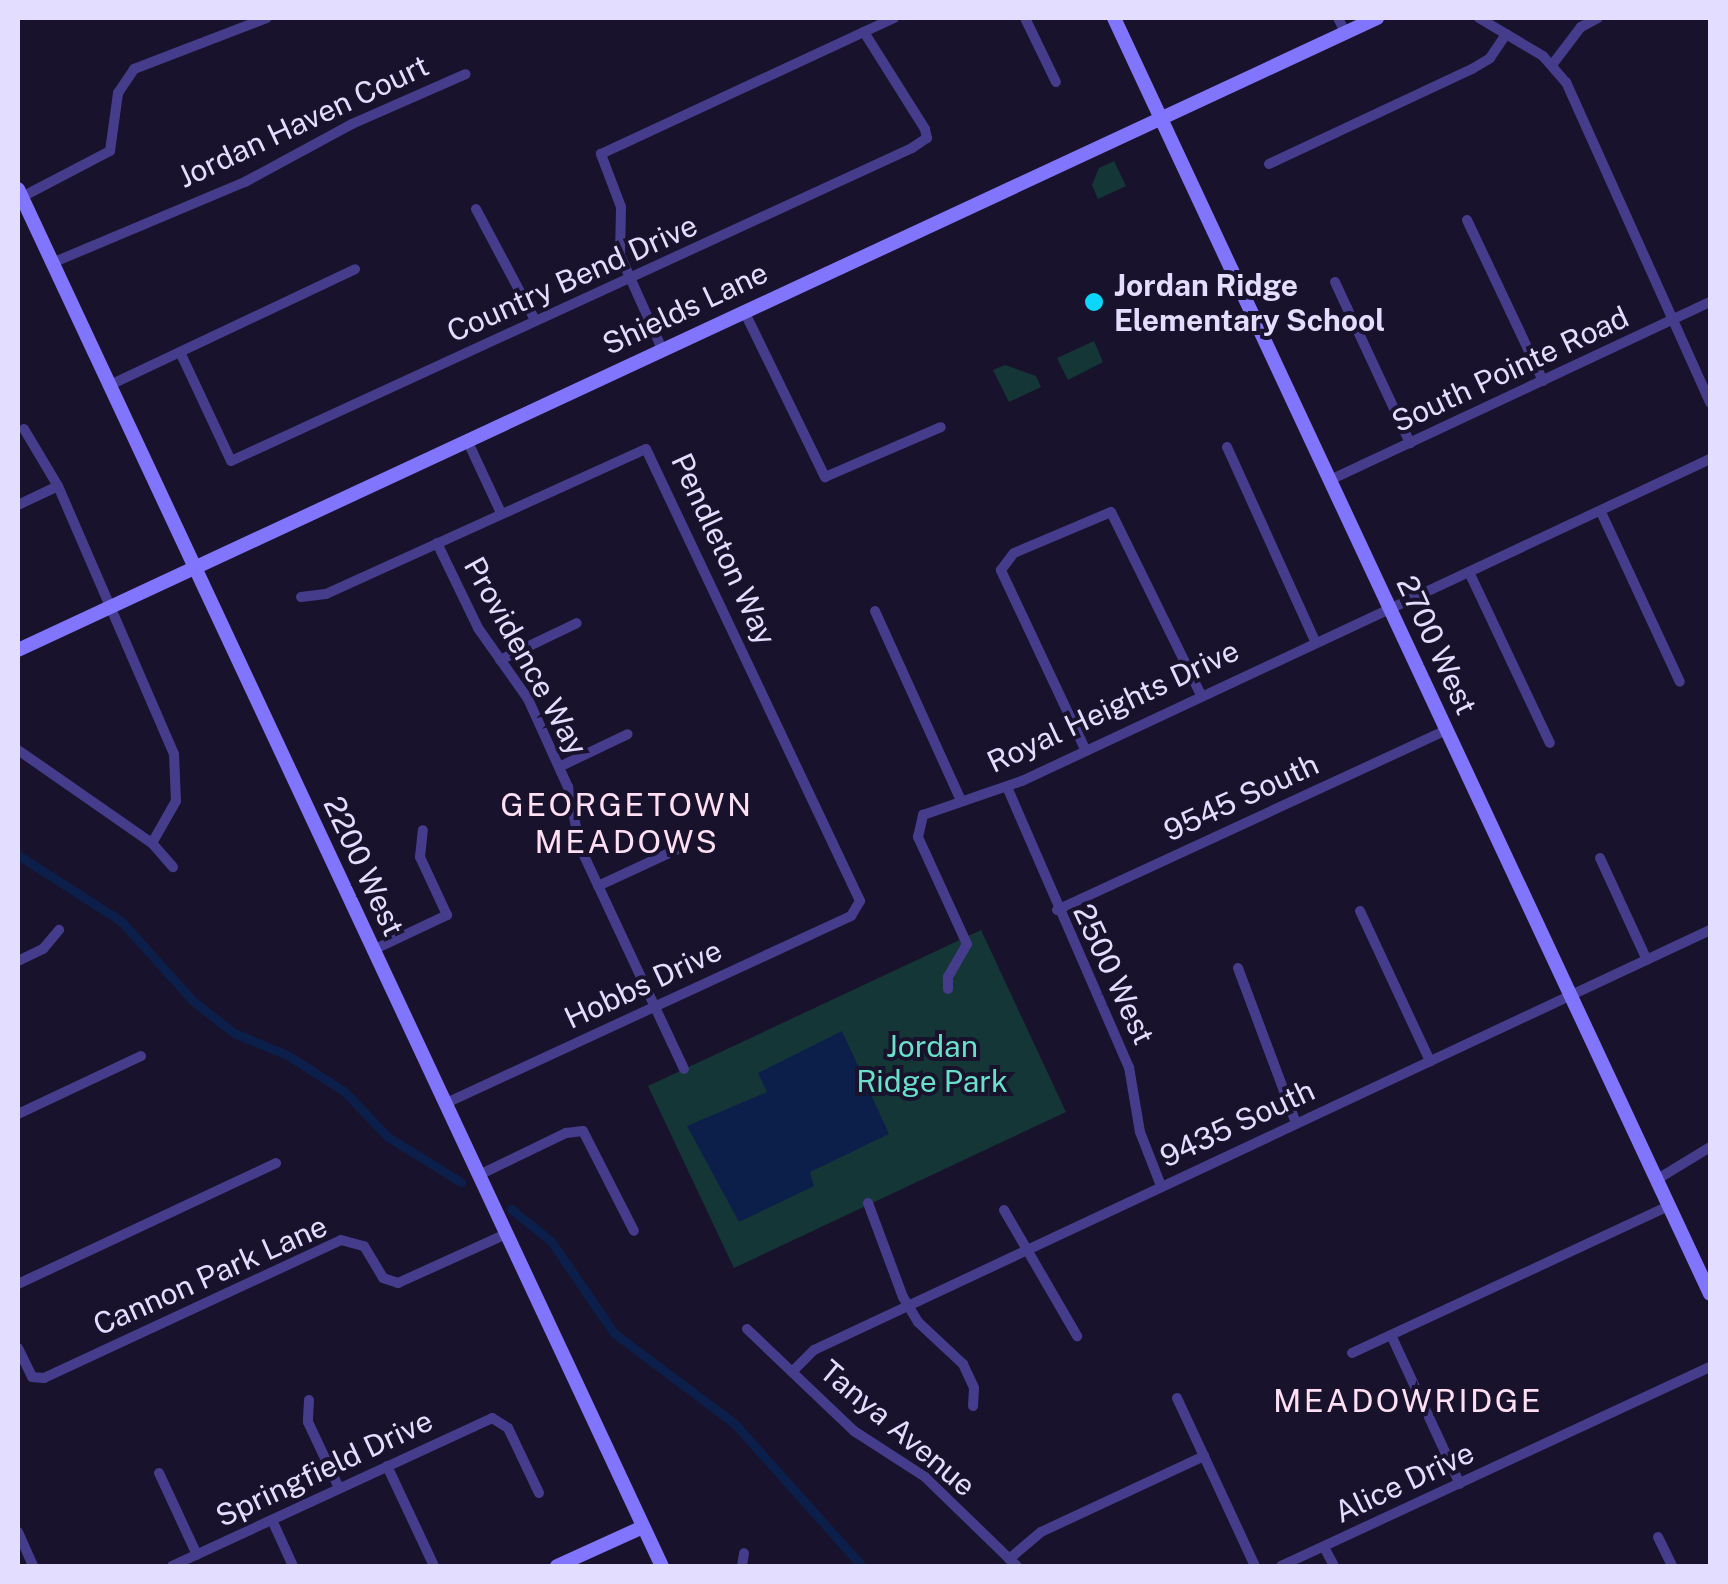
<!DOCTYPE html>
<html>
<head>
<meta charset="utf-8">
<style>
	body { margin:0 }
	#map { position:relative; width:1728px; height:1584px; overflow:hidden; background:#18122c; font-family:"Public Sans",sans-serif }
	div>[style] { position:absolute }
	.green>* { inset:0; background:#153636 }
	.water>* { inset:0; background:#0c1f4b }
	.canal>* { height:9px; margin:-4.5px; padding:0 4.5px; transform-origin:4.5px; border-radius:4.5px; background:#0c1f4b }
	.street>* { height:10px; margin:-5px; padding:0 5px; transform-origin:5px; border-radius:5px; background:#453d8b }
	.secondary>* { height:14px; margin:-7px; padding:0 7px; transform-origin:7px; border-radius:7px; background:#8175fe }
	.dots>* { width:28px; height:28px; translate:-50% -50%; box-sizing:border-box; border:5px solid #18122c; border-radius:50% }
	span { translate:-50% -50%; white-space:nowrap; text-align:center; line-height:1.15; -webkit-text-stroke:8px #18122c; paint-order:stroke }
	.street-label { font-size:30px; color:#e3ddff }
	.poi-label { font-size:30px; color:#e3ddff; font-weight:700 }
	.left { translate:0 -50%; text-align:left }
	.park-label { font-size:30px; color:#68e0ca }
	.neighbourhood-label { font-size:32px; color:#ffdff1; letter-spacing:2.5px }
	.frame { position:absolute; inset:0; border:20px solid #e3ddff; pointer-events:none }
</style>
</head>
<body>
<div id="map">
	<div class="green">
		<div style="clip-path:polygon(1114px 161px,1126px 186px,1098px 199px,1092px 185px,1099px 168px)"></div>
		<div style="clip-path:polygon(1094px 341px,1103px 362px,1068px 380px,1057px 358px)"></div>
		<div style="clip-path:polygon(1005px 365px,1036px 376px,1041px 387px,1009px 402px,993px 370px)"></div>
		<div style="clip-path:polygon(981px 930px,1066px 1112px,734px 1268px,648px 1086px)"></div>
	</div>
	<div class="water">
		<div style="clip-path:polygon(842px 1031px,889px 1134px,810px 1172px,814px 1186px,739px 1222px,687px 1126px,767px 1092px,758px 1073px)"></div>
	</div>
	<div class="canal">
		<div style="left:18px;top:855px;width:122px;rotate:32.7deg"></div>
		<div style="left:121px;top:921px;width:108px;rotate:48deg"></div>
		<div style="left:193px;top:1001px;width:52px;rotate:38deg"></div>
		<div style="left:234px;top:1033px;width:57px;rotate:22.5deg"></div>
		<div style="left:287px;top:1055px;width:67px;rotate:32.3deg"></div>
		<div style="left:344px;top:1091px;width:64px;rotate:46.3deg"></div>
		<div style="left:388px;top:1137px;width:86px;rotate:31.7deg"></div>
		<div style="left:511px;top:1209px;width:51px;rotate:38.7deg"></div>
		<div style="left:551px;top:1241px;width:112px;rotate:55.6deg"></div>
		<div style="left:614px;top:1333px;width:151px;rotate:36.9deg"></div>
		<div style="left:735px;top:1424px;width:191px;rotate:48.2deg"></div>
	</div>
	<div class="street">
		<div style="left:1025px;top:18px;width:71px;rotate:64.2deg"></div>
		<div style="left:1338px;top:18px;width:16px;rotate:63deg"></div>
		<div style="left:1479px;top:18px;width:74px;rotate:30.7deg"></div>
		<div style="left:1543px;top:56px;width:35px;rotate:49deg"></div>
		<div style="left:1566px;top:82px;width:352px;rotate:65.8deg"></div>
		<div style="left:1552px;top:65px;width:48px;rotate:-52.7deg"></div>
		<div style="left:1581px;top:27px;width:19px;rotate:-28deg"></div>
		<div style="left:1269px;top:164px;width:224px;rotate:-25.1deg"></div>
		<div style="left:1472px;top:69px;width:21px;rotate:-31deg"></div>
		<div style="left:1490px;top:58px;width:29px;rotate:-56deg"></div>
		<div style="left:18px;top:199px;width:104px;rotate:-27.6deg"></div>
		<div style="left:110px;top:151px;width:59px;rotate:-82.1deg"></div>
		<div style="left:118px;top:93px;width:29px;rotate:-56deg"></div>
		<div style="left:134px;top:69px;width:142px;rotate:-21deg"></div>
		<div style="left:476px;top:209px;width:126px;rotate:62deg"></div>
		<div style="left:1467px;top:220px;width:178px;rotate:64.7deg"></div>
		<div style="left:52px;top:263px;width:209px;rotate:-22.8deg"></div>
		<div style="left:245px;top:182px;width:122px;rotate:-28.5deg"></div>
		<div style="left:352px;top:124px;width:124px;rotate:-23.7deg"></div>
		<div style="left:1335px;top:282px;width:178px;rotate:65deg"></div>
		<div style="left:744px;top:311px;width:185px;rotate:64deg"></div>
		<div style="left:825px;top:477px;width:126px;rotate:-23.3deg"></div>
		<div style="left:662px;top:349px;width:103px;rotate:-114.1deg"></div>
		<div style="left:620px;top:255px;width:48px;rotate:-88.8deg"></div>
		<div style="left:621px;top:207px;width:57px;rotate:-110.7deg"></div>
		<div style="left:601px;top:154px;width:323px;rotate:-24.9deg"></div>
		<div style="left:180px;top:352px;width:120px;rotate:64.9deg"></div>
		<div style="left:231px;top:461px;width:749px;rotate:-24.68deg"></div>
		<div style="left:912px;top:148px;width:18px;rotate:-34deg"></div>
		<div style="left:927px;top:138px;width:9px;rotate:-103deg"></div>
		<div style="left:925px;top:129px;width:115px;rotate:-122.2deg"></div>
		<div style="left:110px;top:385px;width:271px;rotate:-25.3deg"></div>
		<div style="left:24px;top:429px;width:66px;rotate:59.2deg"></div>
		<div style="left:58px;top:486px;width:292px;rotate:66.6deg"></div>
		<div style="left:174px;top:754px;width:47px;rotate:87.6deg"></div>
		<div style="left:176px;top:801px;width:48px;rotate:119.7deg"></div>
		<div style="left:467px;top:440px;width:81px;rotate:65deg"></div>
		<div style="left:1227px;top:447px;width:215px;rotate:65.6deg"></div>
		<div style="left:1330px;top:480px;width:420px;rotate:-25.1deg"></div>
		<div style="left:18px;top:505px;width:44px;rotate:-25.4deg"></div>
		<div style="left:1601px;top:512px;width:187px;rotate:65.1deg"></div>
		<div style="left:437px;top:543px;width:94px;rotate:64.2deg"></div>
		<div style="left:478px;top:628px;width:87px;rotate:54.8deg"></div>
		<div style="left:528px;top:699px;width:97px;rotate:65.6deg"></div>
		<div style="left:568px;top:787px;width:61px;rotate:78.7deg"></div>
		<div style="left:580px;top:847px;width:245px;rotate:64.9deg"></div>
		<div style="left:1469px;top:572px;width:189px;rotate:64.7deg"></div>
		<div style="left:301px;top:597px;width:25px;rotate:-7deg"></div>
		<div style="left:326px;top:594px;width:351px;rotate:-24.4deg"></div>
		<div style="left:646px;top:449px;width:500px;rotate:64.66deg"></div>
		<div style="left:860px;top:901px;width:17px;rotate:121deg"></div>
		<div style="left:851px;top:916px;width:447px;rotate:155.2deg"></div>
		<div style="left:875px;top:611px;width:205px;rotate:65.6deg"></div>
		<div style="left:500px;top:660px;width:85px;rotate:-25.7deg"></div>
		<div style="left:18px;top:750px;width:163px;rotate:34.8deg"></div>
		<div style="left:152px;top:843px;width:32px;rotate:49deg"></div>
		<div style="left:1086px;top:751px;width:200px;rotate:-115.2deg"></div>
		<div style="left:1001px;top:570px;width:21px;rotate:-53deg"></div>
		<div style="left:1014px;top:553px;width:105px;rotate:-22.9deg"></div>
		<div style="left:1111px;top:512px;width:202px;rotate:63.8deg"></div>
		<div style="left:559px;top:767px;width:76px;rotate:-25.6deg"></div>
		<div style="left:1007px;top:787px;width:305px;rotate:66.5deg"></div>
		<div style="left:1129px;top:1067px;width:66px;rotate:80.4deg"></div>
		<div style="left:1140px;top:1132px;width:58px;rotate:68.7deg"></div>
		<div style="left:1600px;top:858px;width:112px;rotate:65.3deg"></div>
		<div style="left:598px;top:886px;width:93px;rotate:-24.9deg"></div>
		<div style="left:1057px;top:910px;width:429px;rotate:-24.8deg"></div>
		<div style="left:1360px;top:911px;width:166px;rotate:65deg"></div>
		<div style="left:373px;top:950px;width:82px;rotate:-25.3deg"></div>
		<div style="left:447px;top:915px;width:64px;rotate:-115deg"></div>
		<div style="left:420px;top:857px;width:27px;rotate:-84deg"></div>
		<div style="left:18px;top:961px;width:28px;rotate:-26deg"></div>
		<div style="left:43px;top:949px;width:25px;rotate:-50deg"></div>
		<div style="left:1238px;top:968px;width:165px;rotate:69.5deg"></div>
		<div style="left:948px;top:989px;width:12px;rotate:-90deg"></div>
		<div style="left:948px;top:977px;width:38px;rotate:-60deg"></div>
		<div style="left:967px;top:944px;width:118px;rotate:-114.6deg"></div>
		<div style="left:918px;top:837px;width:23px;rotate:-77deg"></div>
		<div style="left:923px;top:815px;width:105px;rotate:-19deg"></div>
		<div style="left:1022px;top:781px;width:760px;rotate:-25.08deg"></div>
		<div style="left:18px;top:1114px;width:136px;rotate:-25.2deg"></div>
		<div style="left:479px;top:1175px;width:97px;rotate:-25.8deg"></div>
		<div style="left:566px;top:1133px;width:17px;rotate:-7deg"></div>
		<div style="left:583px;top:1131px;width:112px;rotate:63deg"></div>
		<div style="left:1656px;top:1180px;width:63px;rotate:-31.4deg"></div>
		<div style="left:868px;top:1203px;width:100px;rotate:69.6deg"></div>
		<div style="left:903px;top:1297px;width:29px;rotate:59deg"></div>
		<div style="left:918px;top:1322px;width:62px;rotate:43deg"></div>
		<div style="left:963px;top:1364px;width:26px;rotate:65deg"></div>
		<div style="left:974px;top:1388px;width:18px;rotate:93deg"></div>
		<div style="left:1004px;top:1210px;width:146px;rotate:59.9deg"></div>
		<div style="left:18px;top:1284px;width:285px;rotate:-25.1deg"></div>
		<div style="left:747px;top:1329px;width:148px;rotate:43.6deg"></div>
		<div style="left:854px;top:1431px;width:85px;rotate:32.9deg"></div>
		<div style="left:925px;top:1477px;width:128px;rotate:44.1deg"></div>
		<div style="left:1391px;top:1335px;width:164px;rotate:65.2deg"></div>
		<div style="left:18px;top:1348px;width:32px;rotate:64deg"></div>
		<div style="left:32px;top:1377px;width:12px;rotate:5deg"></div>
		<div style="left:44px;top:1378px;width:327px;rotate:-24.9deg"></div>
		<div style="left:341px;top:1240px;width:24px;rotate:15deg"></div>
		<div style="left:364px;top:1246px;width:37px;rotate:59deg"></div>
		<div style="left:383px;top:1278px;width:16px;rotate:18deg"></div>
		<div style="left:398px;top:1283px;width:119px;rotate:-24.4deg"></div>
		<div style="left:1352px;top:1353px;width:349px;rotate:-24.9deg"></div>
		<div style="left:792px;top:1372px;width:31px;rotate:-45deg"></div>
		<div style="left:814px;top:1350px;width:990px;rotate:-25.11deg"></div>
		<div style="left:1177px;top:1398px;width:185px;rotate:65.1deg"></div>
		<div style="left:309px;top:1400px;width:22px;rotate:93deg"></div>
		<div style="left:308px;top:1422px;width:73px;rotate:64.8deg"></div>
		<div style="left:387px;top:1466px;width:110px;rotate:64.8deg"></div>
		<div style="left:159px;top:1473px;width:90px;rotate:65.1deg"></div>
		<div style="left:272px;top:1520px;width:51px;rotate:65.5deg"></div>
		<div style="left:18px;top:1532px;width:37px;rotate:66deg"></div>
		<div style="left:1658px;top:1537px;width:32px;rotate:64deg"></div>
		<div style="left:1324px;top:1547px;width:21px;rotate:62deg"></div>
		<div style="left:1009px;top:1559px;width:42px;rotate:-40.2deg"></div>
		<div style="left:1041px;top:1532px;width:180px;rotate:-25deg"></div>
		<div style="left:172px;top:1566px;width:353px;rotate:-24.8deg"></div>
		<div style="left:492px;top:1418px;width:19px;rotate:32deg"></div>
		<div style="left:508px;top:1428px;width:72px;rotate:64.5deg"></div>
		<div style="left:742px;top:1566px;width:13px;rotate:-81deg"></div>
		<div style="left:1281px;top:1566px;width:473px;rotate:-24.9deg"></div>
	</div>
	<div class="secondary">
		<div style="left:1114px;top:18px;width:1408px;rotate:64.96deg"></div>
		<div style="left:18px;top:189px;width:1520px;rotate:64.94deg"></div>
		<div style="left:18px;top:650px;width:1499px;rotate:-24.94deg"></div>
		<div style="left:557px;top:1566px;width:94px;rotate:-24.4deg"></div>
	</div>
	<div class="dots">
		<div style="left:1094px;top:302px;background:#0bd6fd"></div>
	</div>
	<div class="street-label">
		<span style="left:303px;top:121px;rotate:-25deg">Jordan Haven Court</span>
		<span style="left:572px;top:278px;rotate:-24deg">Country Bend Drive</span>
		<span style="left:685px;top:308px;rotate:-25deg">Shields Lane</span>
		<span style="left:1510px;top:369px;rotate:-25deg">South Pointe Road</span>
		<span style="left:724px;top:549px;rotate:65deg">Pendleton Way</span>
		<span style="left:1437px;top:645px;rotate:65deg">2700 West</span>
		<span style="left:526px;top:656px;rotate:61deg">Providence Way</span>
		<span style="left:1113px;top:706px;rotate:-25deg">Royal Heights Drive</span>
		<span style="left:1241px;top:797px;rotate:-25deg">9545 South</span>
		<span style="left:364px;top:866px;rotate:65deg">2200 West</span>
		<span style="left:1114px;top:974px;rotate:65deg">2500 West</span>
		<span style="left:643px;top:984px;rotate:-25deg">Hobbs Drive</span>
		<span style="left:1237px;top:1123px;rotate:-25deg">9435 South</span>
		<span style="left:210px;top:1275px;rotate:-24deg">Cannon Park Lane</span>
		<span style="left:898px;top:1428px;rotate:40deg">Tanya Avenue</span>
		<span style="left:324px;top:1468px;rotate:-25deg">Springfield Drive</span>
		<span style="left:1404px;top:1482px;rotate:-25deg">Alice Drive</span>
	</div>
	<div class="poi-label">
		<span class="left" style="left:1114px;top:302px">Jordan Ridge<br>Elementary School</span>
	</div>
	<div class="park-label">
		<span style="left:932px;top:1063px">Jordan<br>Ridge Park</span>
	</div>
	<div class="neighbourhood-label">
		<span style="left:627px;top:824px">GEORGETOWN<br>MEADOWS</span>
		<span style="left:1408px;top:1401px">MEADOWRIDGE</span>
	</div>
	<div class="frame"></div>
</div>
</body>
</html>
